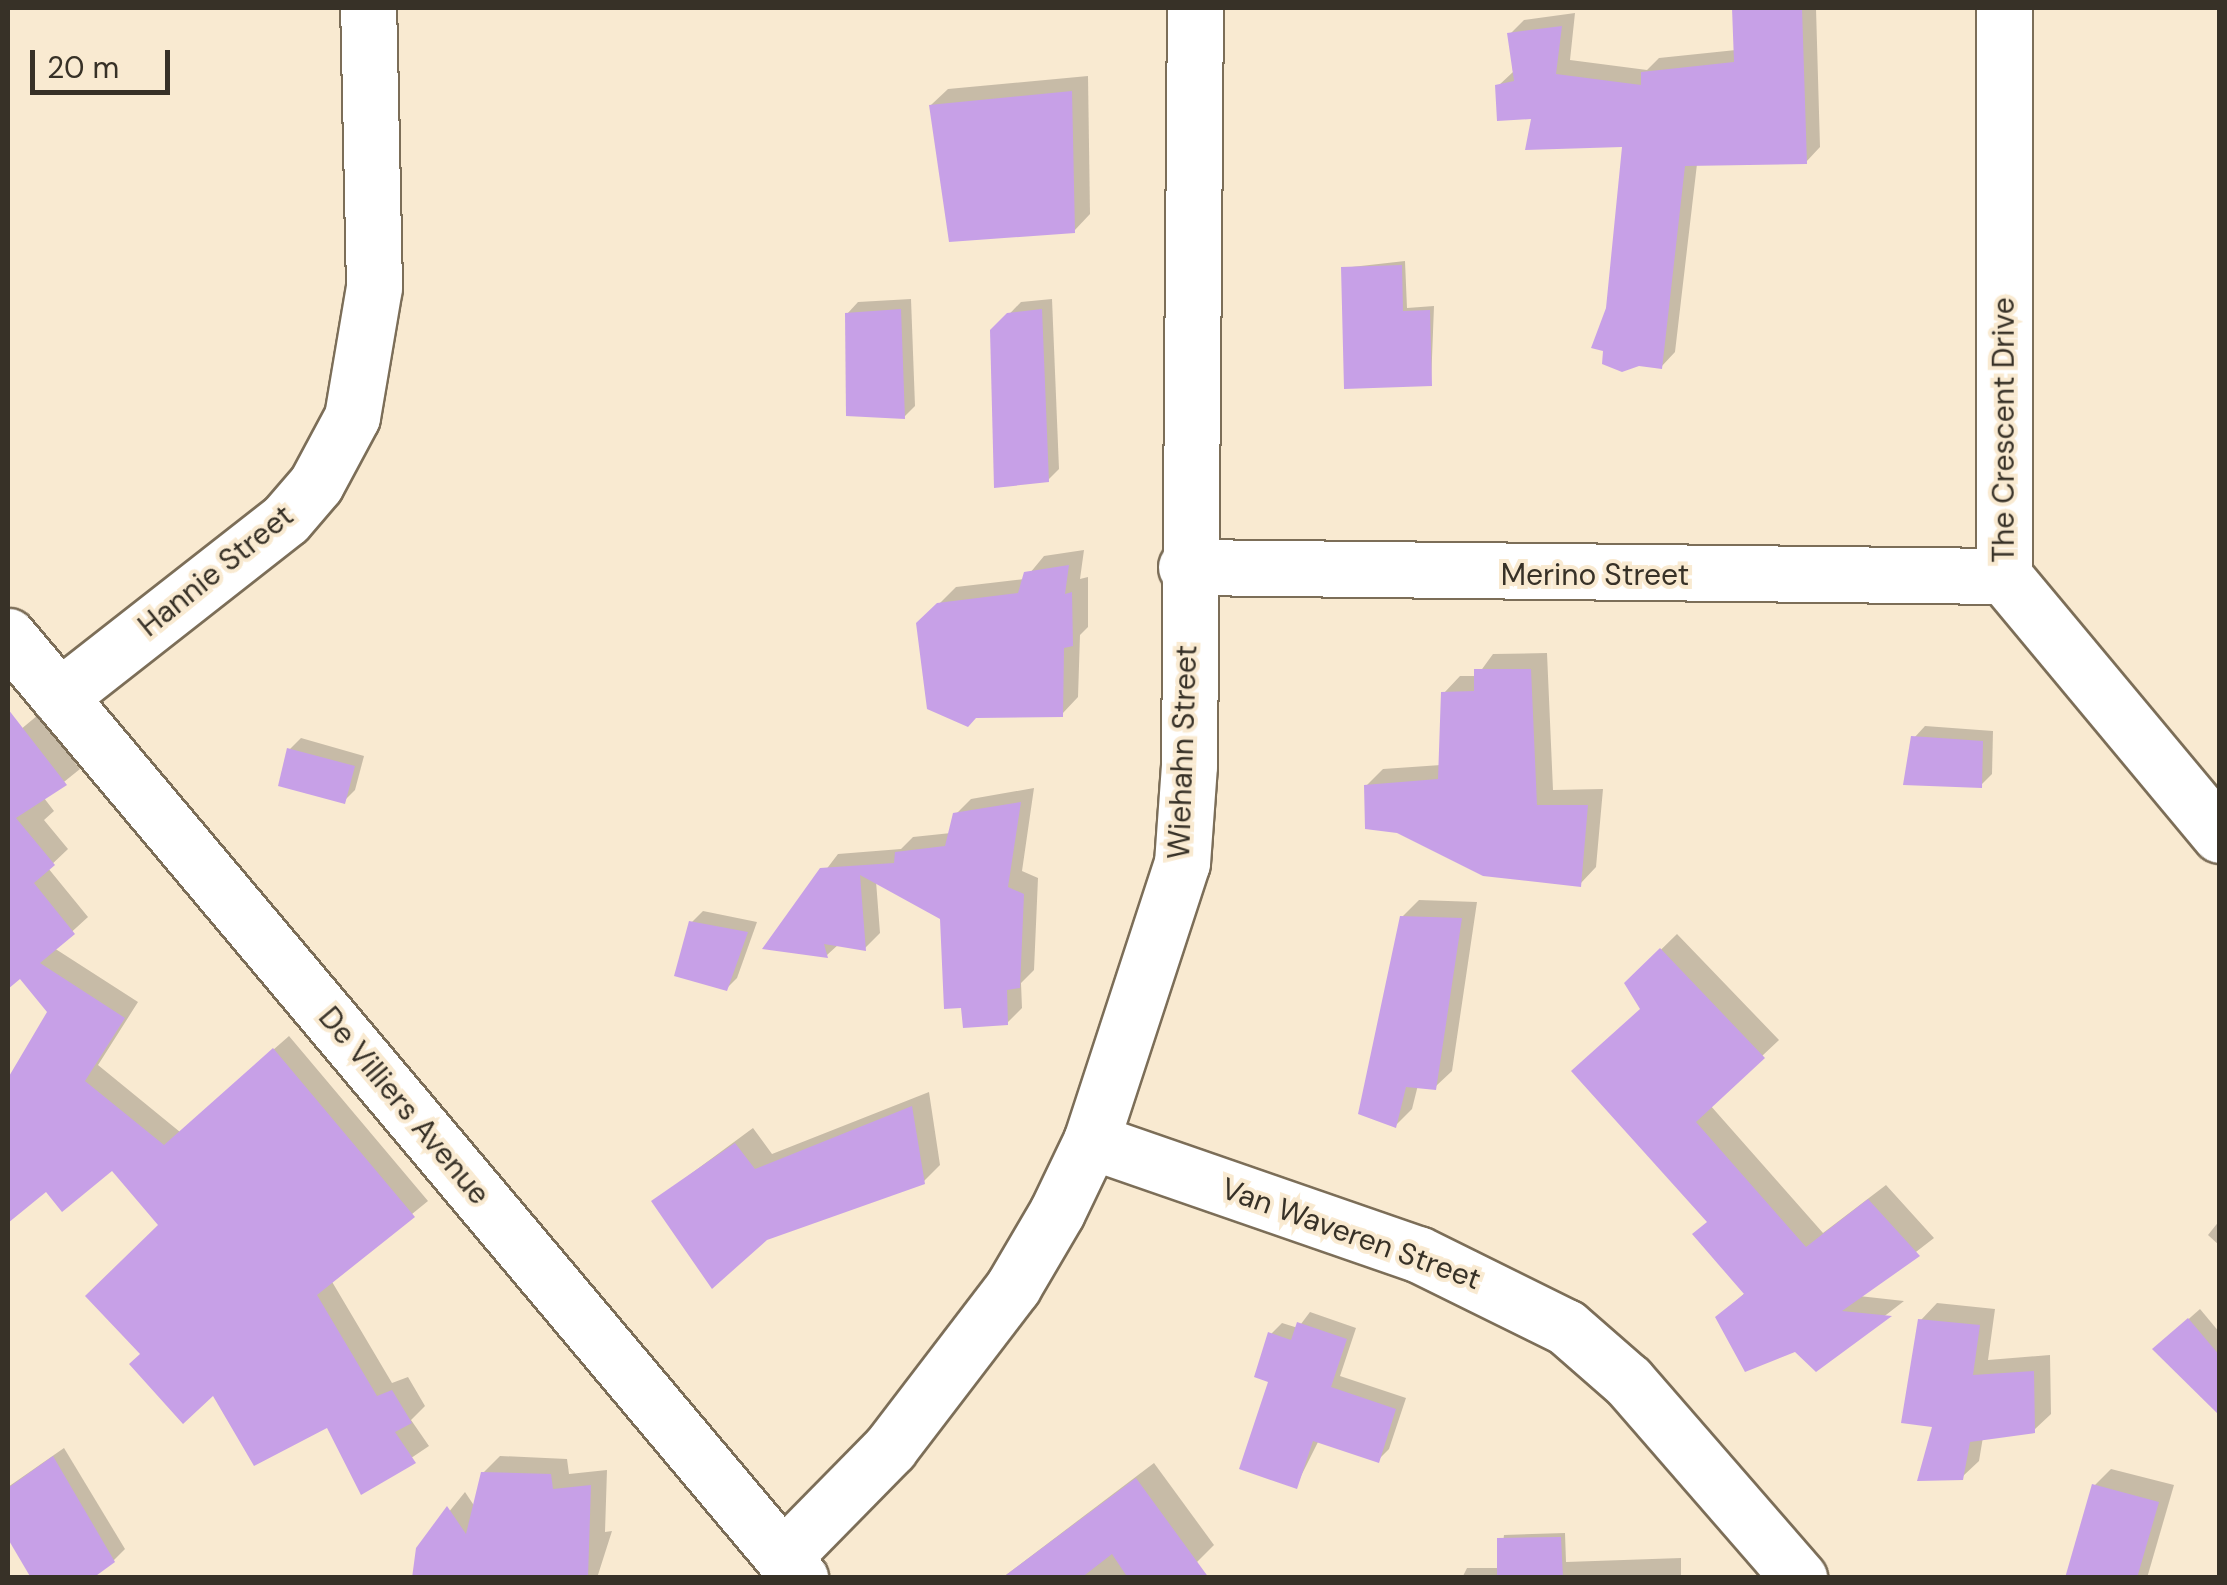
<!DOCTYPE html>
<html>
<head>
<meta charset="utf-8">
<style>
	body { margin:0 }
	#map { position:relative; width:2227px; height:1585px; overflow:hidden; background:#f9ead1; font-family:"DM Sans",sans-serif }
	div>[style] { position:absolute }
	.shadow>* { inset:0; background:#0003 }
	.building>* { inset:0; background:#c7a0e7 }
	.roads { filter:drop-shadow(2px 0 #7c6e58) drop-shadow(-2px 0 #7c6e58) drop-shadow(0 2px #7c6e58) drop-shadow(0 -2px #7c6e58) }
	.minor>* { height:55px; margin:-27.5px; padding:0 27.5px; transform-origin:27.5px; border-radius:27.5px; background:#fff }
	span { translate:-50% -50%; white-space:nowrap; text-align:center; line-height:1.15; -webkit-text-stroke:8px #f9ead1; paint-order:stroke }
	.street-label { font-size:30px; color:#373127 }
	.frame { position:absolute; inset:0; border:10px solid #373127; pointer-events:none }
	.scale { position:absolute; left:30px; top:50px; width:140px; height:45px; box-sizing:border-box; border:5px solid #373127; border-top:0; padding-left:12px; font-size:30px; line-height:35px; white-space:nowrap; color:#373127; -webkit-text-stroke:8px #f9ead1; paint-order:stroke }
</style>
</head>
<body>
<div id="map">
	<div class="shadow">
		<div style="clip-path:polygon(1734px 8px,1816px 8px,1820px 147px,1806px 162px,1697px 164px,1675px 352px,1661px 367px,1639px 363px,1609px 308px,1625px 145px,1534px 117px,1498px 86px,1513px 72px,1510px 34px,1524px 20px,1575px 13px,1570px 60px,1647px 70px,1659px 58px,1736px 50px)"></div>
		<div style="clip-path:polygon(1088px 76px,1090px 214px,1074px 231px,931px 105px,948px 89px)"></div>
		<div style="clip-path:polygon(1405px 261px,1407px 308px,1434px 306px,1431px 384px,1343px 268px)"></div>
		<div style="clip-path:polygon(911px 299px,915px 406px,904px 417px,847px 314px,858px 302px)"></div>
		<div style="clip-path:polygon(1052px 299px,1059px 469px,1048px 480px,993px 331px,1021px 302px)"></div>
		<div style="clip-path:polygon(1084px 550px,1080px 579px,1088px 577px,1088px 627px,1080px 635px,1078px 697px,1062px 714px,919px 624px,956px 587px,1025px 579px,1044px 556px)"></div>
		<div style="clip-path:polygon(1547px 653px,1553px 790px,1603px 789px,1596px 867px,1580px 884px,1366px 786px,1383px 769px,1441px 765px,1444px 693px,1460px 676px,1477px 676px,1493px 654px)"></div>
		<div style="clip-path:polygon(38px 715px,80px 769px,44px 798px,54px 811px,44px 820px,68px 849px,48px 868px,88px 917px,54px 948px,138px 1002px,98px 1065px,180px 1132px,289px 1036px,428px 1201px,331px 1280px,392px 1383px,408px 1377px,425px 1406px,411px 1420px,429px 1446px,362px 1491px,328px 1425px,214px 1392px,143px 1354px,162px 1225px,113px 1168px,46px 1188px,8px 1220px,8px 1127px,49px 1094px,50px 1012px,8px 959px,8px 740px)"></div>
		<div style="clip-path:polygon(1925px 726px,1993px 731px,1992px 774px,1981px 785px,1914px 738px)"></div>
		<div style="clip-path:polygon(301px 738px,364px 756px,355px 790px,344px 801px,290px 749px)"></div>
		<div style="clip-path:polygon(1034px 788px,1022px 871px,1038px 878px,1034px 970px,1021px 983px,1022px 1008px,1007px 1023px,942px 917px,876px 881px,880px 933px,865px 948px,839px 944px,827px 955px,767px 947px,838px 854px,901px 849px,913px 837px,951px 833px,955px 815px,971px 799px)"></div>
		<div style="clip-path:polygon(1419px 900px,1477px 902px,1452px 1071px,1435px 1087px,1418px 1085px,1412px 1109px,1396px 1125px,1402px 917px)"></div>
		<div style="clip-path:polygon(703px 911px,757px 922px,737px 978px,726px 989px,692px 922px)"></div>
		<div style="clip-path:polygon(1677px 934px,1779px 1040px,1710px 1105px,1823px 1233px,1886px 1185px,1934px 1238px,1859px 1296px,1904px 1301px,1816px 1369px,1796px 1349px,1718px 1317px,1746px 1292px,1709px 1221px,1643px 1008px,1627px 983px)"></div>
		<div style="clip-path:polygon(929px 1092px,940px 1165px,923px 1182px,654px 1201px,753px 1128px,772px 1154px)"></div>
		<div style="clip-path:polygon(2220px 1220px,2220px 1246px,2208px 1235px)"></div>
		<div style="clip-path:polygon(1937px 1303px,1995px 1309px,1988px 1360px,2050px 1355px,2051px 1414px,2034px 1430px,1983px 1437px,1979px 1461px,1962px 1477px,1935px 1424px,1921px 1320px)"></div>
		<div style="clip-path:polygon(2200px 1309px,2220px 1333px,2220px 1392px,2166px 1339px)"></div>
		<div style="clip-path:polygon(1310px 1312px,1356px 1328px,1340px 1376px,1406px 1398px,1389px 1449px,1378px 1460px,1319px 1440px,1296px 1486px,1271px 1380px,1271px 1334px,1282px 1323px,1298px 1328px)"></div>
		<div style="clip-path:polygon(64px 1448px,125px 1549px,114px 1560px,34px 1578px,8px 1534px,8px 1487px)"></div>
		<div style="clip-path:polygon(500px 1456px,567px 1459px,569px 1474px,607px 1470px,605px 1532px,612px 1531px,597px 1578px,415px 1578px,419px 1549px,465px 1492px,475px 1507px,483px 1473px)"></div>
		<div style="clip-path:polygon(1154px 1463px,1214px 1545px,1197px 1562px,1176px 1578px,1002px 1578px)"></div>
		<div style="clip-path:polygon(2111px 1469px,2174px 1485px,2147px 1578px,2068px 1578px,2095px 1485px)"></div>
		<div style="clip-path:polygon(1565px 1533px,1566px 1562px,1681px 1558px,1681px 1578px,1462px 1578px,1467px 1568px,1500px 1568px,1504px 1535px)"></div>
	</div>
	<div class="building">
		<div style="clip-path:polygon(1732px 8px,1802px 8px,1807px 164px,1685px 166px,1662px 369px,1639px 366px,1622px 372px,1602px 364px,1603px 351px,1591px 348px,1606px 308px,1622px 147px,1525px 150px,1531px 119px,1497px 121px,1495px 85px,1514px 81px,1507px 33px,1562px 26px,1556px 74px,1641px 85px,1641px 72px,1734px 62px)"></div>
		<div style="clip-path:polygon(1072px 91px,1075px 233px,949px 242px,929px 105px)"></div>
		<div style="clip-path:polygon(1402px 265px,1403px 311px,1430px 310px,1432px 386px,1344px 389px,1341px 267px)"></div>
		<div style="clip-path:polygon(901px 309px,905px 419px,846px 416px,845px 313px)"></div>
		<div style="clip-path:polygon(1042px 309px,1049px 482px,994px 488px,990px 330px,1007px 313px)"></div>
		<div style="clip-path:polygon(1069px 565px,1065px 594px,1072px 592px,1073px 646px,1064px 648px,1063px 717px,976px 718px,968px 727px,927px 709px,916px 623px,937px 603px,1018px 593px,1024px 572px)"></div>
		<div style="clip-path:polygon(1474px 669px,1531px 669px,1537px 805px,1588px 805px,1581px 887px,1483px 876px,1397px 833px,1365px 829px,1364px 785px,1438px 779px,1441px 692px,1474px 691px)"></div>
		<div style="clip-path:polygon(8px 709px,67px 785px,16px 818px,55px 865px,34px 883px,75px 934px,40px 963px,125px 1018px,85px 1081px,164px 1145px,273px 1048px,415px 1217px,317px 1295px,377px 1396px,392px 1390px,412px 1423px,395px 1432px,416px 1463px,361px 1495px,327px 1428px,254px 1466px,213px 1396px,183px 1424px,129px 1364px,140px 1354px,85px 1296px,158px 1225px,112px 1171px,62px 1212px,46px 1192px,8px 1223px,8px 1078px,47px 1012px,20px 979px,8px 989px)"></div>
		<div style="clip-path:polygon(1911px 736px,1983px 741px,1982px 788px,1903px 785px)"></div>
		<div style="clip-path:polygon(287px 748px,355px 766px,345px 804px,278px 786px)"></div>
		<div style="clip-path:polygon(1021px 802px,1008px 887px,1024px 894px,1020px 988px,1007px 990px,1008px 1025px,963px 1028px,961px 1008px,944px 1009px,940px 919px,860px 875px,866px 951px,824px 944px,828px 958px,762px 949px,820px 868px,894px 863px,895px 852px,945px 846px,953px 813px)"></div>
		<div style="clip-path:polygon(1400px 916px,1462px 918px,1436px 1090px,1406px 1087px,1396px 1128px,1358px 1114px)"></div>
		<div style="clip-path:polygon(689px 921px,748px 932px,727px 991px,674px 976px)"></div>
		<div style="clip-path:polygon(1660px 948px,1765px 1058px,1696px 1122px,1806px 1247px,1868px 1199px,1920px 1256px,1842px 1311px,1892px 1316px,1816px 1372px,1795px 1352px,1745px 1372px,1715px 1317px,1744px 1294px,1692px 1234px,1707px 1222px,1571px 1071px,1640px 1009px,1624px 983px)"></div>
		<div style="clip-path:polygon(912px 1106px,925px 1184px,767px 1240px,712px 1289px,651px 1201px,735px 1143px,755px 1169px)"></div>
		<div style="clip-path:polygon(2188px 1318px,2220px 1356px,2220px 1416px,2152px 1349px)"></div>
		<div style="clip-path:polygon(1918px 1319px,1980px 1325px,1973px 1375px,2034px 1371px,2035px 1433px,1970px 1442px,1963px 1480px,1917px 1481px,1932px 1427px,1901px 1423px)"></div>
		<div style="clip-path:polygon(1297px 1322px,1347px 1339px,1331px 1387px,1396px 1409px,1379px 1463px,1313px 1441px,1297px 1489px,1239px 1469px,1268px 1382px,1254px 1377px,1268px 1332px,1291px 1340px)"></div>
		<div style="clip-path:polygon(53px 1456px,115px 1562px,93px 1578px,31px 1578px,8px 1539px,8px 1488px)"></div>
		<div style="clip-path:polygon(481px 1472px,551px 1474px,553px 1489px,591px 1485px,588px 1578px,412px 1578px,416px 1548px,447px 1506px,466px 1534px)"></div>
		<div style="clip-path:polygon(1136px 1478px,1209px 1578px,1128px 1578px,1112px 1554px,1081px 1578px,1002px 1578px)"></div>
		<div style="clip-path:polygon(2092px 1484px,2159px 1502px,2137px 1578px,2065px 1578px)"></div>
		<div style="clip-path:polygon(1561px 1537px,1563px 1578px,1497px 1578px,1497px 1538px)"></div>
	</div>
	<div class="roads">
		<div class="minor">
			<div style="left:2004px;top:8px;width:568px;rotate:90deg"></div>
			<div style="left:2004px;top:576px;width:337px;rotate:50.2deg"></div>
			<div style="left:1186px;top:567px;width:818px;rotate:0.63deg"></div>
			<div style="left:8px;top:636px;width:1231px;rotate:49.94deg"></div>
			<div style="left:59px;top:697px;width:288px;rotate:-38.1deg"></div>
			<div style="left:286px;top:519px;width:46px;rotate:-49.4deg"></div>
			<div style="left:316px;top:484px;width:76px;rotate:-61.8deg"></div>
			<div style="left:352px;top:417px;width:132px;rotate:-80.4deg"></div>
			<div style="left:374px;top:287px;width:279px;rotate:-91.2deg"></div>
			<div style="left:1091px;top:1141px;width:346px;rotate:19.1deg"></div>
			<div style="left:1418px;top:1254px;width:165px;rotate:26.3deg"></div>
			<div style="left:1566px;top:1327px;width:82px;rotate:41.1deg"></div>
			<div style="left:1628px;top:1381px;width:261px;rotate:49deg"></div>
			<div style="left:783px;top:1557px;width:153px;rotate:-45.5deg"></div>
			<div style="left:890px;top:1448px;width:203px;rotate:-52.6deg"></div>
			<div style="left:1013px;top:1287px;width:87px;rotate:-59.6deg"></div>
			<div style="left:1057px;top:1212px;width:79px;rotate:-64.4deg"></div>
			<div style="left:1091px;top:1141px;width:293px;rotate:-71.9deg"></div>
			<div style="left:1182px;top:863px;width:98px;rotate:-85.9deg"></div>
			<div style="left:1189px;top:765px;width:757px;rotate:-89.55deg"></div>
		</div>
	</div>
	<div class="street-label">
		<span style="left:2004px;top:430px;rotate:-90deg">The Crescent Drive</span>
		<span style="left:216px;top:571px;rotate:-39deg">Hannie Street</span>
		<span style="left:1595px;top:575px">Merino Street</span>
		<span style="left:1183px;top:752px;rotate:-88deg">Wiehahn Street</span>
		<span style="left:404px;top:1106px;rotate:50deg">De Villiers Avenue</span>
		<span style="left:1351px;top:1234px;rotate:20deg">Van Waveren Street</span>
	</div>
	<div class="frame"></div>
	<div class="scale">20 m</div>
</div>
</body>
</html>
